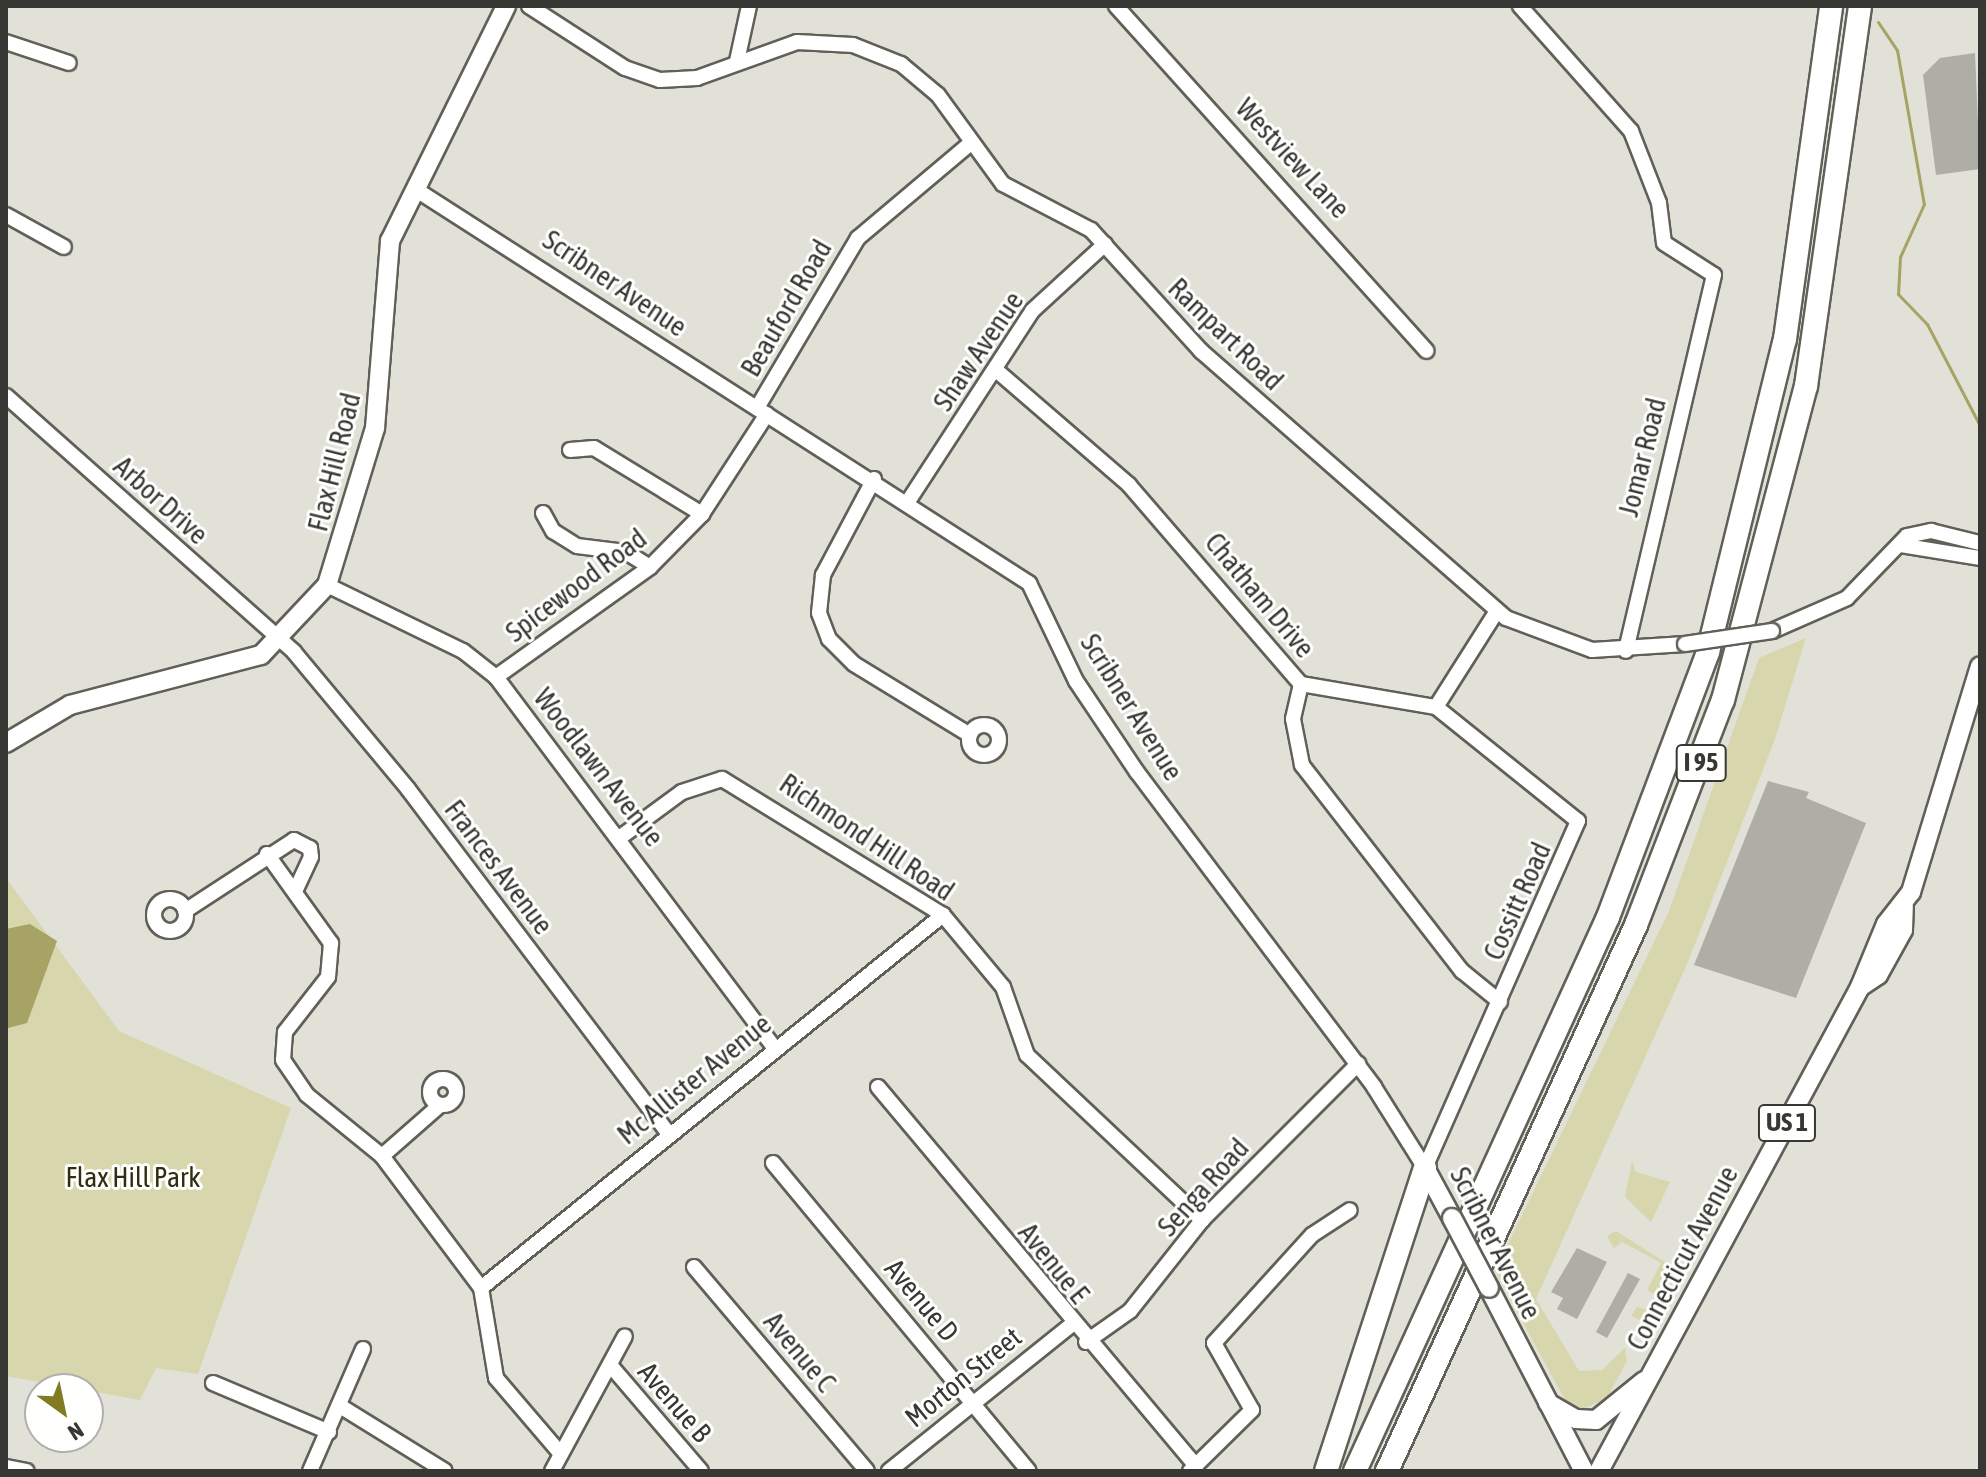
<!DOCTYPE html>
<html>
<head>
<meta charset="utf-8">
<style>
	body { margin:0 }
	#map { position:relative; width:1986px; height:1477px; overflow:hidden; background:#e1e1d8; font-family:"Asap Condensed",sans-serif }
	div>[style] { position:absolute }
	.green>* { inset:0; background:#d8d6ac }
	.water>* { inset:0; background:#a6a365 }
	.stream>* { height:3px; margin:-1.5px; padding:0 1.5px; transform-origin:1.5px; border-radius:1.5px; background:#a6a365 }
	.building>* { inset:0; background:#aeaea6 }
	.roads { filter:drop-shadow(2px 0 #606058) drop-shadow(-2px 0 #606058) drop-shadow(0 2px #606058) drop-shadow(0 -2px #606058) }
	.minor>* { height:14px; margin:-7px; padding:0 7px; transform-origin:7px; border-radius:7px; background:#fff }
	.minor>.ring { margin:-7px; padding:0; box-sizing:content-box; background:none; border:14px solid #fff; border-radius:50% }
	.major>* { height:18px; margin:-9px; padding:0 9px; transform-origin:9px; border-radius:9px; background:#fff }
	.highway>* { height:22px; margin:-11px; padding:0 11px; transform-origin:11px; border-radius:11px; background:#fff }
	.bridges { filter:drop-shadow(2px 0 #606058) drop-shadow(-2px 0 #606058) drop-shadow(0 2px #606058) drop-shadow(0 -2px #606058) }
	.minor-bridge>* { height:14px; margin:-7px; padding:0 7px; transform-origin:7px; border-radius:7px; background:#fff }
	.major-bridge>* { height:18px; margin:-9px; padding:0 9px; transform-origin:9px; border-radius:9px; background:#fff }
	span { translate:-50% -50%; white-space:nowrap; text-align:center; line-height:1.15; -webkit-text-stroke:6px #fffffe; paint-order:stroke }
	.shield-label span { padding:2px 6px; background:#fffffe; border:2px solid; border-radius:6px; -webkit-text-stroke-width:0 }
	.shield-label { font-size:26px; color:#373733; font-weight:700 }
	.street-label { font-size:28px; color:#373733 }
	.park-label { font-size:28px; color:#2f2e11 }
	.frame { position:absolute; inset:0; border:8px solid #373733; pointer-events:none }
	.north { position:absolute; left:24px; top:1373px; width:80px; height:80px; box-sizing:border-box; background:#fffffe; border:2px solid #afafad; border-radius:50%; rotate:147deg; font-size:22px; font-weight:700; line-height:32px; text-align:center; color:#373733 }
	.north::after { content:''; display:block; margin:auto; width:28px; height:36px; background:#817b21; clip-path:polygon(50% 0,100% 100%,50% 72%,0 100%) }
</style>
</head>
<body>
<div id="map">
	<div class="green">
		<div style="clip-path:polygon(1806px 638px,1775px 739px,1688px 962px,1536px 1299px,1579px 1371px,1602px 1370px,1625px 1348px,1627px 1361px,1607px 1398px,1583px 1409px,1565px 1400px,1495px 1271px,1669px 911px,1759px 658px)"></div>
		<div style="clip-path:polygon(6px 878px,119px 1031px,291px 1108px,198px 1374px,156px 1368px,140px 1400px,6px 1376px)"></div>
		<div style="clip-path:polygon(1632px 1161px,1636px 1172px,1670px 1182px,1651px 1222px,1625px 1197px)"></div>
		<div style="clip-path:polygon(1616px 1231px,1665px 1262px,1673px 1277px,1644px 1322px,1631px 1316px,1637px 1307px,1647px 1310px,1656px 1295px,1647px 1290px,1661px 1263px,1622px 1242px,1614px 1248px,1607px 1236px)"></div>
	</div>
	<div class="water">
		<div style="clip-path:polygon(30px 924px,57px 941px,27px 1023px,8px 1028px,6px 929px)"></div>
	</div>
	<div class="stream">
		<div style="left:1878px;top:22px;width:34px;rotate:56deg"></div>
		<div style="left:1897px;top:50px;width:156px;rotate:80.1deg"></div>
		<div style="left:1924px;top:204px;width:58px;rotate:114.4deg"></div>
		<div style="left:1900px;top:257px;width:37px;rotate:93deg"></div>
		<div style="left:1898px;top:294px;width:42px;rotate:46deg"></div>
		<div style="left:1927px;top:324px;width:115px;rotate:62.5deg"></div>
	</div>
	<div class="building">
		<div style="clip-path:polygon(1975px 53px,1980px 169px,1936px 175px,1923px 75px,1940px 58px)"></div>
		<div style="clip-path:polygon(1768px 781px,1809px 792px,1806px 798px,1866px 823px,1796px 998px,1694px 965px)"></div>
		<div style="clip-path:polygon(1577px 1248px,1607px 1262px,1577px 1319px,1557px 1309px,1563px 1298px,1551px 1292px)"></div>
		<div style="clip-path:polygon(1628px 1273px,1640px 1279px,1607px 1338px,1596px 1332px)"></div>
	</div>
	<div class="roads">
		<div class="minor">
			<div style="left:529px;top:6px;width:114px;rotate:32.9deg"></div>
			<div style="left:625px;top:68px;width:37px;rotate:19deg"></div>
			<div style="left:660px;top:80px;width:37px;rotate:-3deg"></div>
			<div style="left:697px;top:78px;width:106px;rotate:-19.8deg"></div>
			<div style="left:797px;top:42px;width:56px;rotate:3.1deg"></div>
			<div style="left:853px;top:45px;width:52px;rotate:21.6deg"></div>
			<div style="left:901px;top:64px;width:48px;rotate:40deg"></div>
			<div style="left:938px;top:95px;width:110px;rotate:53.9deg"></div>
			<div style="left:1003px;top:184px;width:99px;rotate:27.6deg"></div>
			<div style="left:1091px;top:230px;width:164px;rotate:47.7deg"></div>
			<div style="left:1201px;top:351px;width:405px;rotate:41.2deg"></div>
			<div style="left:1506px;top:618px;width:92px;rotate:20.4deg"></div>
			<div style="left:1592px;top:650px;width:93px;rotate:-3.7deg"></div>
			<div style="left:1116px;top:6px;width:464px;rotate:48deg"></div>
			<div style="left:1520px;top:6px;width:167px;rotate:48.4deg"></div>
			<div style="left:1631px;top:131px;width:77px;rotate:68.7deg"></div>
			<div style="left:1659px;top:203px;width:40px;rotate:82.9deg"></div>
			<div style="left:1664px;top:243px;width:59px;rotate:32.6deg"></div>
			<div style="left:1714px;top:275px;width:386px;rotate:103.2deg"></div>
			<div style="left:6px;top:42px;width:66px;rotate:18.4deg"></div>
			<div style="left:737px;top:61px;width:56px;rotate:-77.7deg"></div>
			<div style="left:415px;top:189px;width:730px;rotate:32.69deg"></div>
			<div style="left:1029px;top:583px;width:109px;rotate:64.4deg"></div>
			<div style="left:1076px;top:681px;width:110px;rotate:56.2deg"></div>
			<div style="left:1137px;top:772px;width:394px;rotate:53deg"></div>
			<div style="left:1374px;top:1087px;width:96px;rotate:57.8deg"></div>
			<div style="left:6px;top:215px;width:66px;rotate:28.9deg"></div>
			<div style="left:996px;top:370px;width:176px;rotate:40.8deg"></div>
			<div style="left:1129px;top:485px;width:263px;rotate:49.2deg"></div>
			<div style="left:6px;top:396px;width:385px;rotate:41.6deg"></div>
			<div style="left:294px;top:652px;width:178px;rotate:50.2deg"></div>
			<div style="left:408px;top:789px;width:430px;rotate:52.9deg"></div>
			<div style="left:757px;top:408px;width:198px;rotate:-59.3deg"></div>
			<div style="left:858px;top:238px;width:148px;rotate:-40.1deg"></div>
			<div style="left:570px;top:450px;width:24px;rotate:-5deg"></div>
			<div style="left:594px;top:448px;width:127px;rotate:31.4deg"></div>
			<div style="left:874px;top:479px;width:109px;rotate:118deg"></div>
			<div style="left:823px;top:575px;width:38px;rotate:96deg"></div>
			<div style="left:819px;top:613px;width:28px;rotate:69deg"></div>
			<div style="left:829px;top:639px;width:35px;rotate:45deg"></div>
			<div style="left:854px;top:664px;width:136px;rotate:31.5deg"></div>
			<div style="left:909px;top:500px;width:225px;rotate:-56.9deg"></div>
			<div style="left:1032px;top:311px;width:99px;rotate:-42.5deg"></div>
			<div style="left:543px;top:513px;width:21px;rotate:61deg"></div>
			<div style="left:553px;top:531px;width:28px;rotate:32deg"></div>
			<div style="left:577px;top:546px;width:49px;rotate:7deg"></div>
			<div style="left:626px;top:552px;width:28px;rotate:32deg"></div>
			<div style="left:1900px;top:545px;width:81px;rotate:9.2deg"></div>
			<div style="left:327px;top:585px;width:151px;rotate:25.9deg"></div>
			<div style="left:463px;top:651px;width:42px;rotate:38.2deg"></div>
			<div style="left:496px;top:677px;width:463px;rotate:53.1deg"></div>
			<div style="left:1772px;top:631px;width:82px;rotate:-23.7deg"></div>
			<div style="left:1847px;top:598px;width:86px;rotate:-45.9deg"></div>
			<div style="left:1907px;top:536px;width:25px;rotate:-12deg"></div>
			<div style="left:1931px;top:531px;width:50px;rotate:13.8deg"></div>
			<div style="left:496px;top:677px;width:189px;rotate:-35.5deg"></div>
			<div style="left:650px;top:567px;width:74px;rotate:-45.5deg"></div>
			<div style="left:702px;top:514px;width:119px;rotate:-57deg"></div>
			<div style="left:1301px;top:684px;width:137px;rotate:9.7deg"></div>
			<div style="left:1436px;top:707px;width:182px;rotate:38.8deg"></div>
			<div style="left:1578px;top:821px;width:379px;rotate:113.8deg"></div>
			<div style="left:1301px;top:684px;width:36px;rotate:103deg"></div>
			<div style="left:1293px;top:719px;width:47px;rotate:78.9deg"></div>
			<div style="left:1302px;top:765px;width:261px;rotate:52.2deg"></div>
			<div style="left:1462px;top:971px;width:49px;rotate:39.2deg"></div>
			<div style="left:1436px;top:707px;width:114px;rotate:-57.6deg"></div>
			<div class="ring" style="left:969px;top:725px;width:16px;height:16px"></div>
			<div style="left:622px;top:836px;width:74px;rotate:-36.3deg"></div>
			<div style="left:682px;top:792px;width:42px;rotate:-18deg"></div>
			<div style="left:722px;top:779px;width:259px;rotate:31.6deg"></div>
			<div style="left:943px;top:915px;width:94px;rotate:50.2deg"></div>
			<div style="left:1003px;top:987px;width:72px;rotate:70.6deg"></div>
			<div style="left:1027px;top:1055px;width:241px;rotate:43.3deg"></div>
			<div style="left:267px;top:854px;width:110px;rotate:54.3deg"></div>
			<div style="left:331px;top:943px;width:34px;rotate:95deg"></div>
			<div style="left:328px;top:977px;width:70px;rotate:128deg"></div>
			<div style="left:285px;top:1032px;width:28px;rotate:94deg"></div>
			<div style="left:283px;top:1060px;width:42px;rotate:55.6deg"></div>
			<div style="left:307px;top:1095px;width:97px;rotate:39.1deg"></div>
			<div style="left:382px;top:1156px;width:165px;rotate:53.1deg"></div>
			<div style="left:481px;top:1288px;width:91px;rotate:80.5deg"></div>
			<div style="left:496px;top:1378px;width:100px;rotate:49.5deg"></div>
			<div class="ring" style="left:154px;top:899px;width:18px;height:18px"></div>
			<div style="left:185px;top:911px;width:130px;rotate:-33.1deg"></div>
			<div style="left:294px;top:840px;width:18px;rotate:27deg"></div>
			<div style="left:310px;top:848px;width:9px;rotate:84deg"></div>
			<div style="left:311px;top:857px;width:35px;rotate:115deg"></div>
			<div class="ring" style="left:430px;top:1079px;width:12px;height:12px"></div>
			<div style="left:878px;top:1087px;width:495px;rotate:50deg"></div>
			<div style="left:382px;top:1156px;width:77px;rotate:-41.3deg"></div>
			<div style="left:773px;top:1163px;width:400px;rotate:50.3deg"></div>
			<div style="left:694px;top:1267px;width:267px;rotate:49.7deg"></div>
			<div style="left:481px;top:1288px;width:594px;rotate:-38.92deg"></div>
			<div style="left:1086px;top:1342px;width:54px;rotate:-35.2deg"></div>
			<div style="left:1130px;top:1311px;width:116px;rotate:-51.6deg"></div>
			<div style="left:1202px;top:1220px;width:221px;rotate:-45deg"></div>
			<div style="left:611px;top:1366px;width:138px;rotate:49.4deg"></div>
			<div style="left:213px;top:1383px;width:126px;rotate:22.9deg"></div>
			<div style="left:340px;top:1406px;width:123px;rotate:31.8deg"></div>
			<div style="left:6px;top:1467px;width:21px;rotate:11deg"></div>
			<div style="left:310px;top:1471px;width:133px;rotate:-66.5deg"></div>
			<div style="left:552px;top:1471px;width:153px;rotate:-61.6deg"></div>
			<div style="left:889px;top:1471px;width:233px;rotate:-38.7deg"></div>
			<div style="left:1190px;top:1471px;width:87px;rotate:-44.5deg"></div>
			<div style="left:1252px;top:1410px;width:77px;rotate:-119.6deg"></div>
			<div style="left:1214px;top:1343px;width:146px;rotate:-47.8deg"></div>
			<div style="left:1312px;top:1235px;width:45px;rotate:-33.3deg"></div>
		</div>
		<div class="major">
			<div style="left:6px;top:743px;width:74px;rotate:-30.7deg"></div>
			<div style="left:70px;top:705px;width:197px;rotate:-14.7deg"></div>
			<div style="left:261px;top:655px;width:96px;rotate:-46.7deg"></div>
			<div style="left:327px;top:585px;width:164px;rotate:-73deg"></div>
			<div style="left:375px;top:428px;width:188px;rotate:-85.4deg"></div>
			<div style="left:390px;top:241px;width:262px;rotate:-63.7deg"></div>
			<div style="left:1860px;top:987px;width:22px;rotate:-34deg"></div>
			<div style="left:1878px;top:975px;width:51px;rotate:-60.9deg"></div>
			<div style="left:1903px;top:930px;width:24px;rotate:-88deg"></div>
			<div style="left:1425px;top:1168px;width:57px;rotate:61.6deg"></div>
			<div style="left:1489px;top:1288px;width:206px;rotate:62.6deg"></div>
			<div style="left:1548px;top:1403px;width:32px;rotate:30deg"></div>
			<div style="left:1576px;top:1419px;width:20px;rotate:3deg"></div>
			<div style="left:1596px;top:1420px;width:62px;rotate:-39.1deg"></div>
			<div style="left:1599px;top:1471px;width:550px;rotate:-61.66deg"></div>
			<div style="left:1860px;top:987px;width:68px;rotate:-67.6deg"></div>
			<div style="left:1886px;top:924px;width:41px;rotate:-52deg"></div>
			<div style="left:1911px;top:892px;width:236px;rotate:-73deg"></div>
		</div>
		<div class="highway">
			<div style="left:1326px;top:1471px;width:319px;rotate:-71.9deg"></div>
			<div style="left:1355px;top:1471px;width:609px;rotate:-65.45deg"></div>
			<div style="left:1608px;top:917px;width:283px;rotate:-69.3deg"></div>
			<div style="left:1708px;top:652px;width:322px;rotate:-76.2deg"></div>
			<div style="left:1785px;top:339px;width:336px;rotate:-82.1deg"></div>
			<div style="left:1387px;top:1471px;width:600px;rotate:-65.48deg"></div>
			<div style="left:1636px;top:925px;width:241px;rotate:-68.9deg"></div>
			<div style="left:1723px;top:700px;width:325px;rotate:-75.2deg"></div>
			<div style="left:1806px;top:386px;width:384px;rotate:-81.9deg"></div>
		</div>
	</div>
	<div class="bridges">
		<div class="minor-bridge">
			<div style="left:1685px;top:644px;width:88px;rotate:-8.5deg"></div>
		</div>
		<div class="major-bridge">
			<div style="left:1452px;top:1218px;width:79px;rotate:62.1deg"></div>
		</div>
	</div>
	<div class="shield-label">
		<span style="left:1701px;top:763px">I 95</span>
		<span style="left:1787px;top:1123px">US 1</span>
	</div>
	<div class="street-label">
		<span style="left:1293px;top:158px;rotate:47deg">Westview Lane</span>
		<span style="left:615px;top:283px;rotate:34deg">Scribner Avenue</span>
		<span style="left:786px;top:308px;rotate:-60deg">Beauford Road</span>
		<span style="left:1226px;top:334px;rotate:44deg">Rampart Road</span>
		<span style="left:978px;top:351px;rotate:-56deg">Shaw Avenue</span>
		<span style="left:1642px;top:457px;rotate:-76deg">Jomar Road</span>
		<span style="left:334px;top:462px;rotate:-76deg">Flax Hill Road</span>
		<span style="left:161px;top:500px;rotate:42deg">Arbor Drive</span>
		<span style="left:576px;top:585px;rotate:-37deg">Spicewood Road</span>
		<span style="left:1260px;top:595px;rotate:50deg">Chatham Drive</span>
		<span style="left:1132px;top:707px;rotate:58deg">Scribner Avenue</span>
		<span style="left:599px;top:767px;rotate:52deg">Woodlawn Avenue</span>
		<span style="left:867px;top:837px;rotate:34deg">Richmond Hill Road</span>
		<span style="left:499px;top:867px;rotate:53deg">Frances Avenue</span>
		<span style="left:1517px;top:901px;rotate:-66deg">Cossitt Road</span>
		<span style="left:694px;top:1079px;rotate:-39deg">Mc Allister Avenue</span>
		<span style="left:1203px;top:1187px;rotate:-48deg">Senga Road</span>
		<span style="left:1496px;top:1243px;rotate:63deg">Scribner Avenue</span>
		<span style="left:1682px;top:1258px;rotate:-62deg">Connecticut Avenue</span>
		<span style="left:1054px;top:1263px;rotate:51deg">Avenue E</span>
		<span style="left:922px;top:1300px;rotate:50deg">Avenue D</span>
		<span style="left:800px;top:1352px;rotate:50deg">Avenue C</span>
		<span style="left:963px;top:1377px;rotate:-39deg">Morton Street</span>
		<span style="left:675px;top:1402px;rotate:49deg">Avenue B</span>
	</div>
	<div class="park-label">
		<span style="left:133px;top:1177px">Flax Hill Park</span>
	</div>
	<div class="frame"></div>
	<div class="north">N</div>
</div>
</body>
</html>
